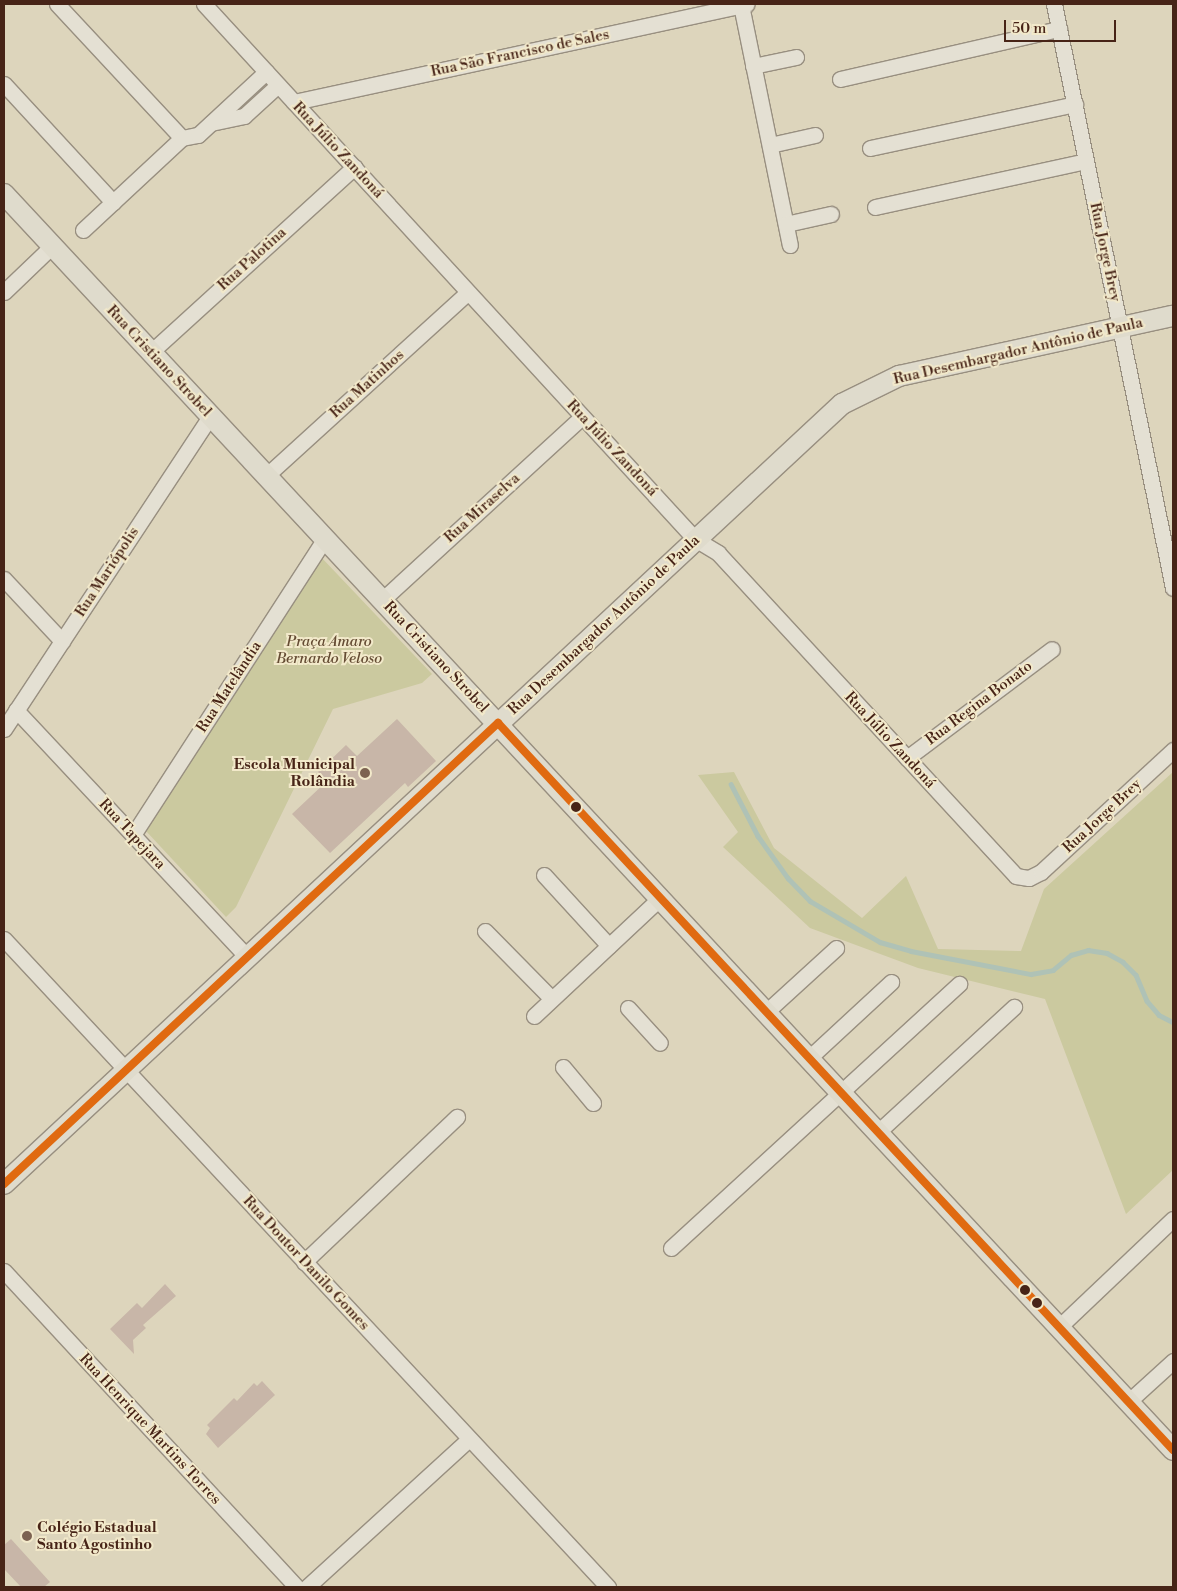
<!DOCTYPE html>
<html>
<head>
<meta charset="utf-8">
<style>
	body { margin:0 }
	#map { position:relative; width:1177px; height:1591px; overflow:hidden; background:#ddd5bc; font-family:"Libre Bodoni",serif }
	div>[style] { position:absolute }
	.green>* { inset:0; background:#cbc99f }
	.stream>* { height:4.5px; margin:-2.25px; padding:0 2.25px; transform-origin:2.25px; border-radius:2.25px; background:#afc2b6 }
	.building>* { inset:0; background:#c8b6a8 }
	.roads { filter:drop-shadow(1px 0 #988f80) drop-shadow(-1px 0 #988f80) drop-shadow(0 1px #988f80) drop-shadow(0 -1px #988f80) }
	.minor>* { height:15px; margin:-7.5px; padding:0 7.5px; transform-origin:7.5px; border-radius:7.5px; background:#e4e0d3 }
	.major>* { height:20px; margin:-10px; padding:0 10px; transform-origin:10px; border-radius:10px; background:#dfdbcc }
	.bus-1>* { height:8px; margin:-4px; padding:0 4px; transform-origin:4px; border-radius:4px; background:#e06a11 }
	.dots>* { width:14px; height:14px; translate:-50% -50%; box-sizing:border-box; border:2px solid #f2e9ca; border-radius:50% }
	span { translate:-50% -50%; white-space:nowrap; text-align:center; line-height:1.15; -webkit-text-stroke:4px #f2e9ca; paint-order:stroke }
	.street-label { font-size:15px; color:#472417 }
	.park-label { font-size:15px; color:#644b33; font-style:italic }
	.poi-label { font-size:15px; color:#472417; font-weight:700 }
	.right { translate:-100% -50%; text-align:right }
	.left { translate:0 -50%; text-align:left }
	.frame { position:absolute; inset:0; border:5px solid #472417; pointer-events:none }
	.scale { position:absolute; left:1004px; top:20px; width:112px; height:22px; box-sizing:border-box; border:2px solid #472417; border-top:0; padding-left:6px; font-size:15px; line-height:18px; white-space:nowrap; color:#472417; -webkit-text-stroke:4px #f2e9ca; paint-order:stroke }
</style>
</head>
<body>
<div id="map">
	<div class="green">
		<div style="clip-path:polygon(320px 556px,432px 674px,422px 683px,333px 709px,236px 907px,226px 917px,146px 831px)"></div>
		<div style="clip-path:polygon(734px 772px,774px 848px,862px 918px,906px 876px,938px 949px,1021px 951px,1044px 889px,1173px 772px,1173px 1170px,1126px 1214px,1045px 999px,918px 968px,810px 928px,723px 847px,738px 832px,698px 775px)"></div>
	</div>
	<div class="stream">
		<div style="left:731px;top:784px;width:59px;rotate:62.6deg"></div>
		<div style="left:758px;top:836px;width:52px;rotate:54.5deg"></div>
		<div style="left:788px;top:878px;width:32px;rotate:46deg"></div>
		<div style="left:810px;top:901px;width:81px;rotate:30.4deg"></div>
		<div style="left:880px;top:942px;width:32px;rotate:16deg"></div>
		<div style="left:911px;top:951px;width:122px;rotate:10.9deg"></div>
		<div style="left:1031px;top:974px;width:22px;rotate:-10deg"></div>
		<div style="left:1053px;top:970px;width:23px;rotate:-40deg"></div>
		<div style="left:1071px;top:955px;width:18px;rotate:-16deg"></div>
		<div style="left:1088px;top:950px;width:19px;rotate:9deg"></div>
		<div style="left:1107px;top:953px;width:18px;rotate:29deg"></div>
		<div style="left:1123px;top:962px;width:18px;rotate:45deg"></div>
		<div style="left:1136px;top:975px;width:28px;rotate:67deg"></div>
		<div style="left:1147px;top:1001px;width:18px;rotate:49deg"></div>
		<div style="left:1159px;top:1015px;width:16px;rotate:27deg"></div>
	</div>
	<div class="building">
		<div style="clip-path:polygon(397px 719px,436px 761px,408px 787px,405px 783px,330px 853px,292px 814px,327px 781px,318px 772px,346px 745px,357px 756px)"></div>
		<div style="clip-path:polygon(165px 1284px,176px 1296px,143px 1325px,146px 1328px,133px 1340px,134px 1354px,110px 1329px,137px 1303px,142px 1308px)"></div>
		<div style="clip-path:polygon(262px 1381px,275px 1395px,218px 1448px,206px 1434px,210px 1428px,207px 1425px,234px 1398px,237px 1401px,254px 1383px,257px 1386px)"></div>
		<div style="clip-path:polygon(11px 1539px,50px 1582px,44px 1587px,21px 1587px,4px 1569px,4px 1545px)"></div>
	</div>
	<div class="roads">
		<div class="minor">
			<div style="left:57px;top:4px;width:183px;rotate:47deg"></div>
			<div style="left:204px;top:4px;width:726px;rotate:47.46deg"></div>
			<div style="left:695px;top:539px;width:27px;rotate:31deg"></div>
			<div style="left:718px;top:553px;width:439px;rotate:47.3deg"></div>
			<div style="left:1016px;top:876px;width:13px;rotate:9deg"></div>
			<div style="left:1029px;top:878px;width:13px;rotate:-27deg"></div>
			<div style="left:1041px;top:872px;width:180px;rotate:-42.7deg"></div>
			<div style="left:1054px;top:4px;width:596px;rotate:78.48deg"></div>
			<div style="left:741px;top:5px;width:245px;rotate:78.5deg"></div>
			<div style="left:753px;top:66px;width:44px;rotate:-11.8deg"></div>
			<div style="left:840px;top:79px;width:225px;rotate:-12.9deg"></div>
			<div style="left:4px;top:84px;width:161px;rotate:47.3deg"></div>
			<div style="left:294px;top:102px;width:463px;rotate:-12.2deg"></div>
			<div style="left:211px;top:123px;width:34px;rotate:-12deg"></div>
			<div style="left:244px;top:116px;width:46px;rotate:-42.4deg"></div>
			<div style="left:770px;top:145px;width:46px;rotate:-12.5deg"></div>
			<div style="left:870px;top:148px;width:210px;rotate:-12.1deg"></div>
			<div style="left:875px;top:207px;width:216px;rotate:-12.3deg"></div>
			<div style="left:786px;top:224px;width:46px;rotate:-12.5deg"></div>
			<div style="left:83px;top:230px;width:135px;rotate:-42.9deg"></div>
			<div style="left:182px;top:138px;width:16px;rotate:-11deg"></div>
			<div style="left:198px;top:135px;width:93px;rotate:-42.8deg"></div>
			<div style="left:4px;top:292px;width:66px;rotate:-43.8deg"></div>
			<div style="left:151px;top:352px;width:275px;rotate:-42.3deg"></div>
			<div style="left:266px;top:476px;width:273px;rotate:-42.3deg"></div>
			<div style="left:4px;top:579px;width:85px;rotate:46.9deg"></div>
			<div style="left:382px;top:600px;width:271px;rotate:-42.5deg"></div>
			<div style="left:16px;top:710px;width:338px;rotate:46.9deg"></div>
			<div style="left:4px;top:729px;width:375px;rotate:-56.6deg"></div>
			<div style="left:907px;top:758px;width:181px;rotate:-36.9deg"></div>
			<div style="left:133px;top:835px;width:354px;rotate:-57.1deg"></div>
			<div style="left:544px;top:875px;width:96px;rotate:47.5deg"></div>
			<div style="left:485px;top:931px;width:95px;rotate:45.4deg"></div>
			<div style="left:4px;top:939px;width:886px;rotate:47.01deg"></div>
			<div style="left:628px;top:1008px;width:47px;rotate:47.6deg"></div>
			<div style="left:766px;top:1012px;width:95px;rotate:-42.4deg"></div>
			<div style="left:534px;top:1016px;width:173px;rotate:-43.1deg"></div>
			<div style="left:809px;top:1058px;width:112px;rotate:-42.8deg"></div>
			<div style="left:563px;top:1067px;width:47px;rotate:50.2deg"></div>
			<div style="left:878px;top:1132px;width:185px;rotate:-42.6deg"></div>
			<div style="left:671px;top:1248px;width:391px;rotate:-42.5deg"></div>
			<div style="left:304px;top:1262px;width:211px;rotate:-43.5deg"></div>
			<div style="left:4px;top:1271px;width:431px;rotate:47.2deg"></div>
			<div style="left:1059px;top:1327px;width:157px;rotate:-43.5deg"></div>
			<div style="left:1128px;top:1402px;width:61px;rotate:-42.3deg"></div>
			<div style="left:307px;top:1587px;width:219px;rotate:-42.4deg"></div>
		</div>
		<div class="major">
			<div style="left:4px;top:194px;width:1716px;rotate:47.05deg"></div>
			<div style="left:4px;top:1184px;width:1145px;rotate:-42.95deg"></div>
			<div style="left:842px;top:404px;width:64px;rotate:-26.2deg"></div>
			<div style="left:899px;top:376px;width:280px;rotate:-12.4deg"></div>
		</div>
	</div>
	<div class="bus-1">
		<div style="left:4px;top:1184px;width:676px;rotate:-43.02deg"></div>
		<div style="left:498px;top:723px;width:992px;rotate:47.12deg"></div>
	</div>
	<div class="dots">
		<div style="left:365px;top:773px;background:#7c6251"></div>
		<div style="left:576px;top:807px;background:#472417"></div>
		<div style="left:1025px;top:1290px;background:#472417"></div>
		<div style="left:1037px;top:1303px;background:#472417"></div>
		<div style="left:27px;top:1536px;background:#7c6251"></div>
	</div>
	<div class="street-label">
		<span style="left:520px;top:53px;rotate:-12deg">Rua São Francisco de Sales</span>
		<span style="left:338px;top:150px;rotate:47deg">Rua Júlio Zandoná</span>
		<span style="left:1105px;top:252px;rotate:78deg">Rua Jorge Brey</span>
		<span style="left:252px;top:259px;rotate:-42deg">Rua Palotina</span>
		<span style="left:1018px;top:351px;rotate:-13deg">Rua Desembargador Antônio de Paula</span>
		<span style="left:159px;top:361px;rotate:47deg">Rua Cristiano Strobel</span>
		<span style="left:367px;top:384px;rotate:-42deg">Rua Matinhos</span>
		<span style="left:612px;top:448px;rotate:47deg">Rua Júlio Zandoná</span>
		<span style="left:482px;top:508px;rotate:-42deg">Rua Miraselva</span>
		<span style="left:107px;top:572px;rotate:-57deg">Rua Mariópolis</span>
		<span style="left:604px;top:625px;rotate:-43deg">Rua Desembargador Antônio de Paula</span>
		<span style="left:436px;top:657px;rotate:47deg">Rua Cristiano Strobel</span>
		<span style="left:229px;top:687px;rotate:-57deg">Rua Matelândia</span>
		<span style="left:979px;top:703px;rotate:-37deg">Rua Regina Bonato</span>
		<span style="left:890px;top:740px;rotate:47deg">Rua Júlio Zandoná</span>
		<span style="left:1102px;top:816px;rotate:-43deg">Rua Jorge Brey</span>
		<span style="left:132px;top:834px;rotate:47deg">Rua Tapejara</span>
		<span style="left:306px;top:1263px;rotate:47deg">Rua Doutor Danilo Gomes</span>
		<span style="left:150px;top:1429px;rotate:47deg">Rua Henrique Martins Torres</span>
	</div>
	<div class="park-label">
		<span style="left:329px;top:650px">Praça Amaro<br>Bernardo Veloso</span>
	</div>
	<div class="poi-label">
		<span class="right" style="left:355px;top:773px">Escola Municipal<br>Rolândia</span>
		<span class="left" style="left:37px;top:1536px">Colégio Estadual<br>Santo Agostinho</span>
	</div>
	<div class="frame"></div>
	<div class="scale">50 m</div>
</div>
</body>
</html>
